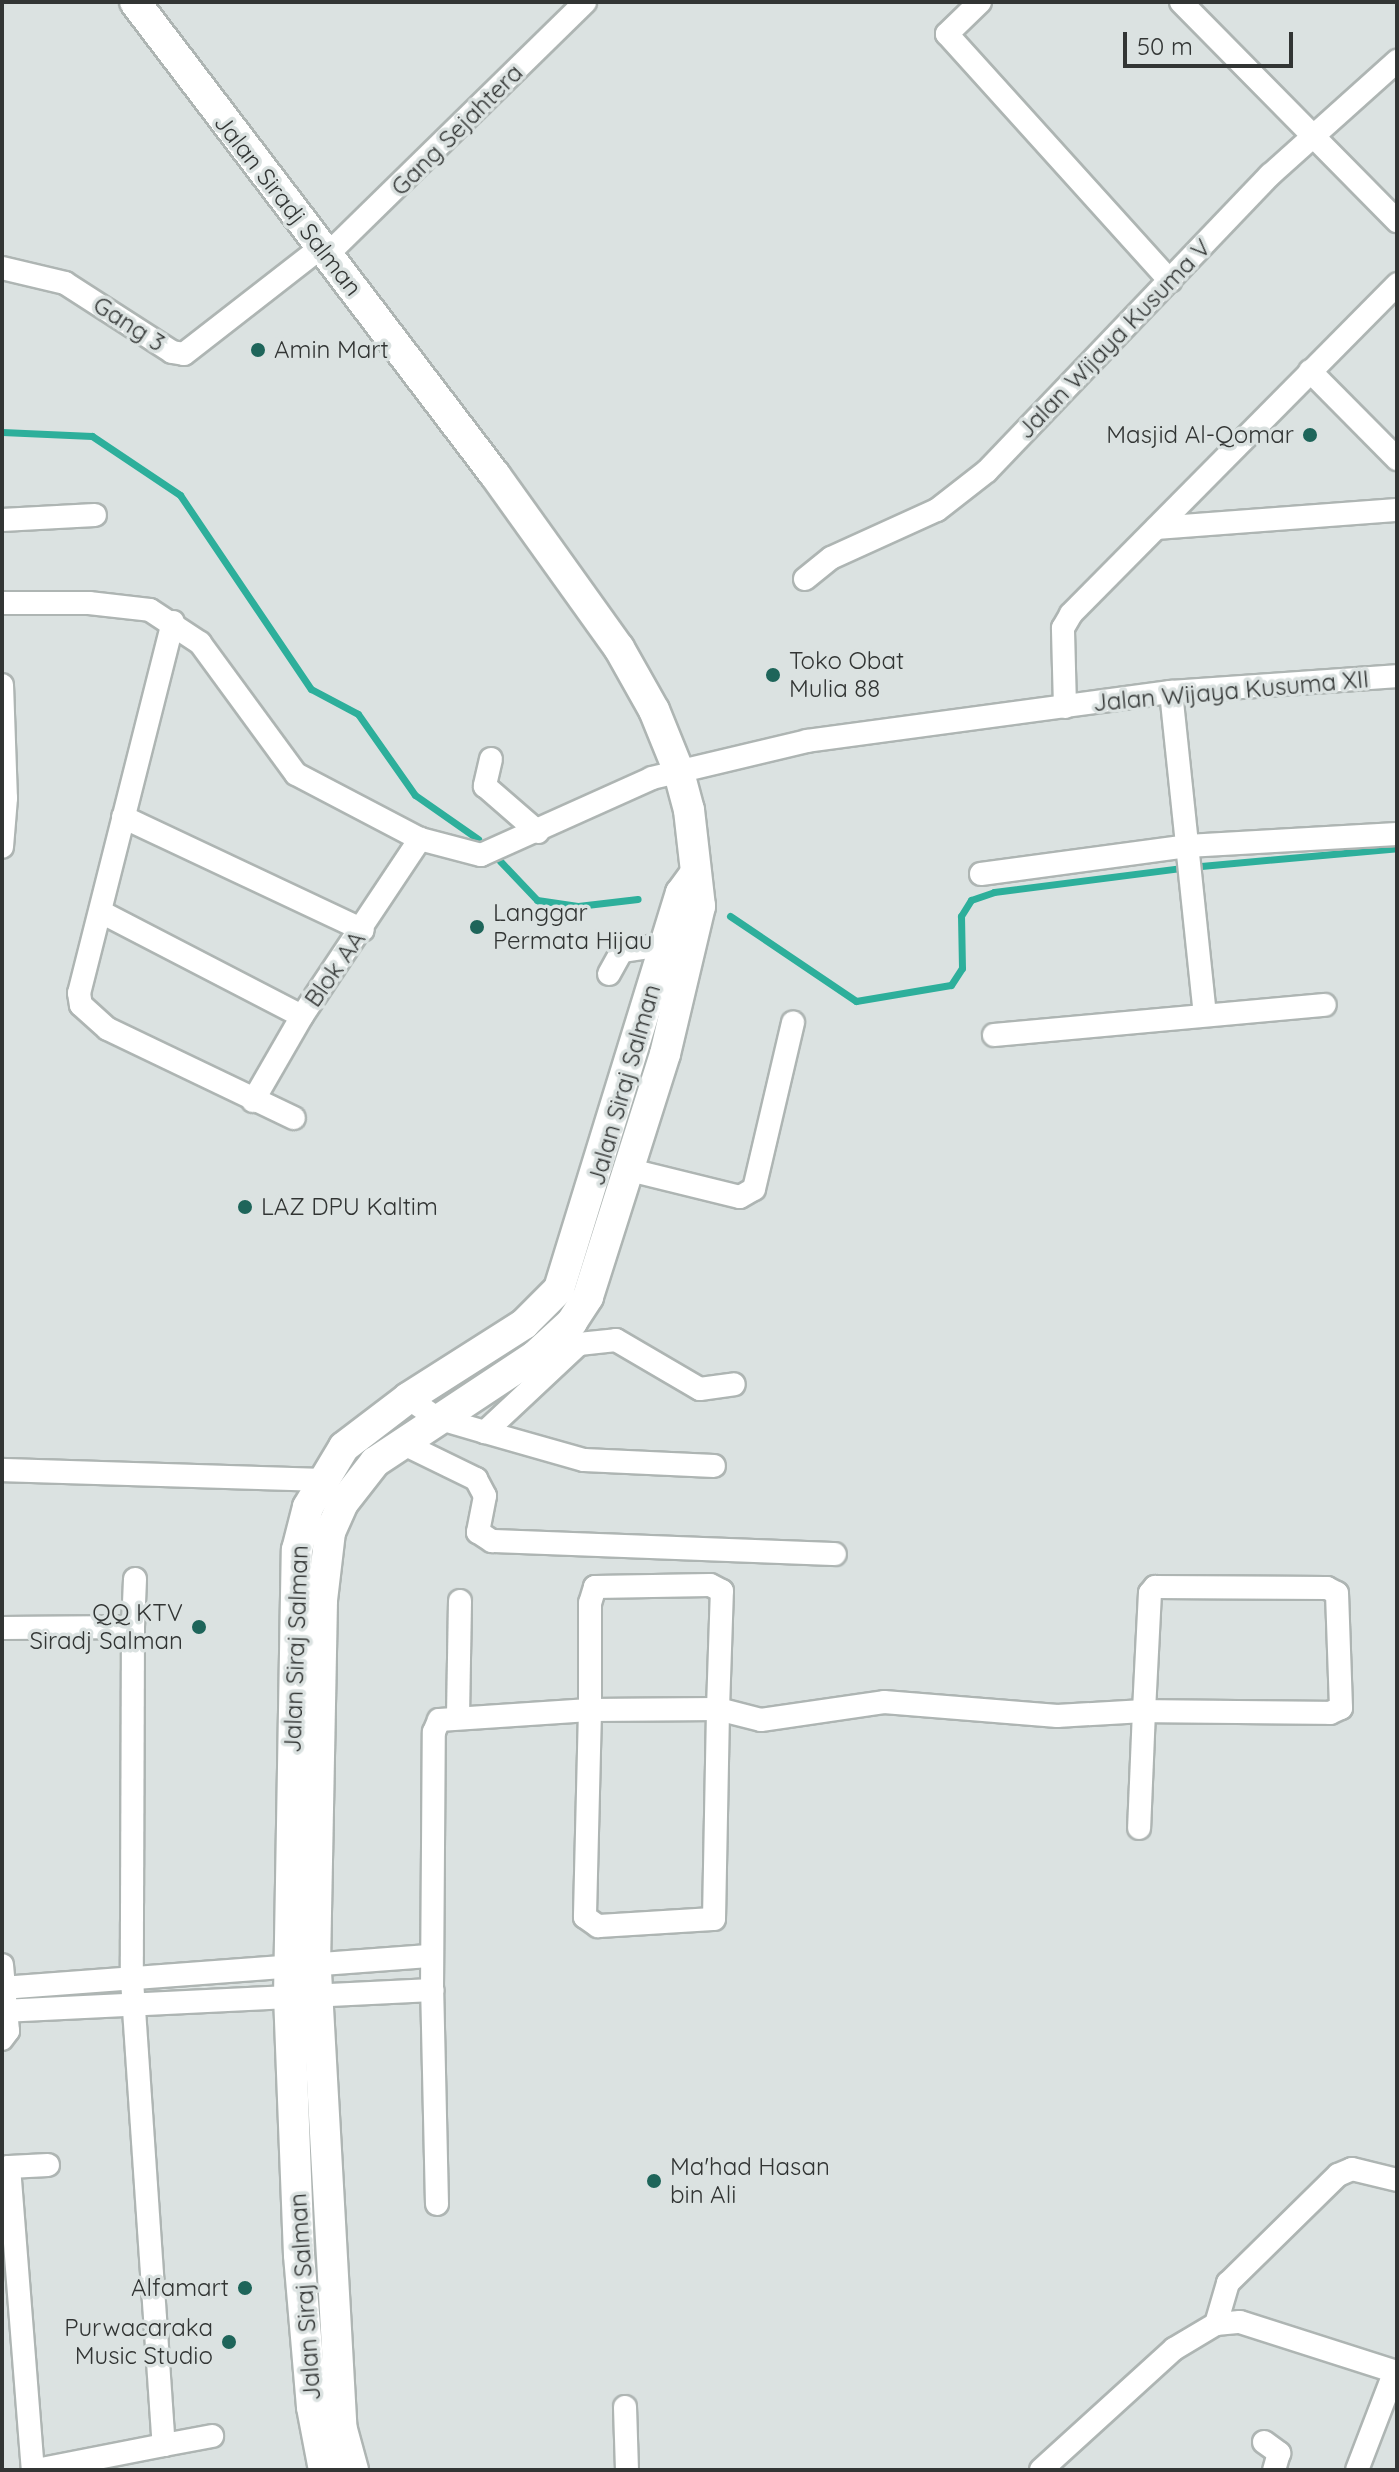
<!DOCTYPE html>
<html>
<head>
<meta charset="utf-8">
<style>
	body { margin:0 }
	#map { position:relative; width:1399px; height:2472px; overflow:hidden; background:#dbe2e1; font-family:Quicksand,sans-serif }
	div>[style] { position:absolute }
	.stream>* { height:7px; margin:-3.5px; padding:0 3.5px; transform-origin:3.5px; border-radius:3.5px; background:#2daf9b }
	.roads { filter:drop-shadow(2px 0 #aeb5b3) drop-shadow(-2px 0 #aeb5b3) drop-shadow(0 2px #aeb5b3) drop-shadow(0 -2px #aeb5b3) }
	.street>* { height:22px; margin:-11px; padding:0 11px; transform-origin:11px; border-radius:11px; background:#fff }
	.secondary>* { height:30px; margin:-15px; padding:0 15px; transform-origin:15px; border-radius:15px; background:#fff }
	.dots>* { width:22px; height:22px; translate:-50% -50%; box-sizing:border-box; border:4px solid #dbe2e1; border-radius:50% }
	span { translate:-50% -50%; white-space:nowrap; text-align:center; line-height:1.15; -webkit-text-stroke:7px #dbe2e1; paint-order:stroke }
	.street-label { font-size:24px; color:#323534 }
	.poi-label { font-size:24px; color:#323534 }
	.left { translate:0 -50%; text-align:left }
	.right { translate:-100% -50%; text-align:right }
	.frame { position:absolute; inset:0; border:4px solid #323534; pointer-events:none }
	.scale { position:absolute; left:1123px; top:32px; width:170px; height:36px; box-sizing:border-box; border:4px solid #323534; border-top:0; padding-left:10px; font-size:24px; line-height:28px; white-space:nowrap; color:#323534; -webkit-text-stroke:6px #dbe2e1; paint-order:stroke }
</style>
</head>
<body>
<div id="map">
	<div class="stream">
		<div style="left:2px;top:432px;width:90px;rotate:2.5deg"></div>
		<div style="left:92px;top:436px;width:106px;rotate:33.8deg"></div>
		<div style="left:180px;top:495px;width:234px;rotate:56deg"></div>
		<div style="left:311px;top:689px;width:53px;rotate:28deg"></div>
		<div style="left:358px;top:714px;width:99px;rotate:54.9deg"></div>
		<div style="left:415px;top:795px;width:77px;rotate:34.9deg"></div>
		<div style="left:500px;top:861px;width:54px;rotate:46.5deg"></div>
		<div style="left:537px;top:900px;width:41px;rotate:8.3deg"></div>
		<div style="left:578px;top:906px;width:60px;rotate:-6.7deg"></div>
		<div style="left:1201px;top:866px;width:197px;rotate:-5.2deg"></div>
		<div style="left:730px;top:916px;width:152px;rotate:34deg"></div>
		<div style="left:856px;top:1001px;width:96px;rotate:-9.6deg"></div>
		<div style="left:951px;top:985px;width:20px;rotate:-57deg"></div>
		<div style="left:962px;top:968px;width:52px;rotate:-91.1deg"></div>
		<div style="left:961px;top:916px;width:19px;rotate:-58deg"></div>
		<div style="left:971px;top:900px;width:24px;rotate:-19deg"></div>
		<div style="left:994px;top:892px;width:190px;rotate:-7.3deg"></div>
	</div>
	<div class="roads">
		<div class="street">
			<div style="left:980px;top:2px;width:46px;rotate:135.9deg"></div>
			<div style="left:947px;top:34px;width:333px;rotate:47.9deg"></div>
			<div style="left:1181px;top:2px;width:308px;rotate:45.4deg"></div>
			<div style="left:327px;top:255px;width:361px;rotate:-44.4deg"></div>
			<div style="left:2px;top:268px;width:65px;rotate:13.4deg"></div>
			<div style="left:65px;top:283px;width:127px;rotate:32.8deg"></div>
			<div style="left:172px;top:352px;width:12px;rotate:9deg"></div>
			<div style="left:184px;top:354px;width:172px;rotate:-37.9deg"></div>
			<div style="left:1310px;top:371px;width:124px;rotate:45.3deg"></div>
			<div style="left:2px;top:520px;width:93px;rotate:-3.1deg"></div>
			<div style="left:1157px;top:528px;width:241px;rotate:-4.3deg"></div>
			<div style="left:805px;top:579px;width:33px;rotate:-39deg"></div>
			<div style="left:831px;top:558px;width:116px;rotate:-24.4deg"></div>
			<div style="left:937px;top:510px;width:63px;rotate:-38deg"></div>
			<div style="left:987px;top:471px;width:410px;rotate:-46.3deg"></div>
			<div style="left:1270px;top:175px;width:171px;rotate:-41.9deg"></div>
			<div style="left:2px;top:603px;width:87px"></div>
			<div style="left:89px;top:603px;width:61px;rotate:6.5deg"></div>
			<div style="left:150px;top:610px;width:60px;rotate:33.4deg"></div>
			<div style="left:200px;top:643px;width:162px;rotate:53.8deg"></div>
			<div style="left:296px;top:774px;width:140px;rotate:27.7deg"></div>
			<div style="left:420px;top:839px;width:63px;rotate:14.7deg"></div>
			<div style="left:481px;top:855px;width:188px;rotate:-24.2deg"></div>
			<div style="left:652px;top:778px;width:159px;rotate:-13.4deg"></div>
			<div style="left:807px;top:741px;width:367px;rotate:-7.7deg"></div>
			<div style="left:1171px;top:692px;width:227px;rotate:-4deg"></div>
			<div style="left:173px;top:622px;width:383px;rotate:104.2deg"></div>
			<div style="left:79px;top:993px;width:12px;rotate:81deg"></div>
			<div style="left:81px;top:1005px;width:36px;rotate:42deg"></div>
			<div style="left:108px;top:1029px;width:206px;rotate:25.6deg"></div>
			<div style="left:2px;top:685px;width:113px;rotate:88deg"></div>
			<div style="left:6px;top:798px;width:49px;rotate:94.7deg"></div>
			<div style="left:1171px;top:692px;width:324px;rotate:84deg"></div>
			<div style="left:1065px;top:707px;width:79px;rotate:-91.5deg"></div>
			<div style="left:1063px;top:628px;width:16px;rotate:-60deg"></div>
			<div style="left:1071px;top:614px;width:464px;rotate:-45.3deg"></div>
			<div style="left:491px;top:759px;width:28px;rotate:103deg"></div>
			<div style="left:485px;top:786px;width:70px;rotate:41deg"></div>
			<div style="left:123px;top:817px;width:265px;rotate:25.2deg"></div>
			<div style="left:981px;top:874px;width:208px;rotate:-7.7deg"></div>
			<div style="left:1187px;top:846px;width:210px;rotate:-3.3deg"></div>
			<div style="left:101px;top:912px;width:226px;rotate:27.4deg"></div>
			<div style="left:609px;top:974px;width:26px;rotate:-61deg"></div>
			<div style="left:622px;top:951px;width:55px;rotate:-8.4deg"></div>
			<div style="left:994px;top:1035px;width:332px;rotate:-5.2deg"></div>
			<div style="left:253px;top:1101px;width:98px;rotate:-60deg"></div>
			<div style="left:302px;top:1016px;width:213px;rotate:-56.3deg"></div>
			<div style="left:630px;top:1170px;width:113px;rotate:13.8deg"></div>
			<div style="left:740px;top:1197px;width:16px;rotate:-30deg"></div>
			<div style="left:754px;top:1189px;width:171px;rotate:-76.8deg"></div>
			<div style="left:563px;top:1331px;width:21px;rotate:39deg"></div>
			<div style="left:579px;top:1344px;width:129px;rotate:136.9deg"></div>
			<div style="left:485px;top:1432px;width:103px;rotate:15.8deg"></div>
			<div style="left:584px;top:1460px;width:130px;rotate:2.6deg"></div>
			<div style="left:579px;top:1344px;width:37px;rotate:-6deg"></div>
			<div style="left:616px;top:1340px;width:97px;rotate:30.3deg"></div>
			<div style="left:700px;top:1389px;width:34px;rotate:-8deg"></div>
			<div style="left:408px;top:1398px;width:35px;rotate:35deg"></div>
			<div style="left:437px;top:1418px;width:50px;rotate:16.3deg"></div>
			<div style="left:400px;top:1442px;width:85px;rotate:26deg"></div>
			<div style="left:476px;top:1479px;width:19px;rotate:62deg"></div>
			<div style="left:485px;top:1496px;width:37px;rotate:101deg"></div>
			<div style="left:478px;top:1532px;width:17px;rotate:33deg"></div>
			<div style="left:492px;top:1541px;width:343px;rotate:2.2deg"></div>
			<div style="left:2px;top:1470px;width:319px;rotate:1.8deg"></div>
			<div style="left:133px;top:1627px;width:48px;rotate:-87.6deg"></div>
			<div style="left:2px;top:1628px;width:131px;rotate:-0.4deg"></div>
			<div style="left:133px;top:1627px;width:353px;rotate:90.2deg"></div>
			<div style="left:132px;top:1980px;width:466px;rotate:86.1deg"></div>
			<div style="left:164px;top:2445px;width:130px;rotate:168.9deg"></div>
			<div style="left:458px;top:1716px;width:115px;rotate:-89deg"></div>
			<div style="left:2px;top:1965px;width:66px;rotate:84.8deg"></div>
			<div style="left:8px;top:2031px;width:10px;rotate:127deg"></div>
			<div style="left:2px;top:1988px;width:431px;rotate:-4.3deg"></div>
			<div style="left:2px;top:2011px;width:431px;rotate:-2.8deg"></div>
			<div style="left:9px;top:2167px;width:39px;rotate:-3deg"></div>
			<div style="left:2px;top:2168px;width:7px;rotate:-8deg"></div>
			<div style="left:9px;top:2167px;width:304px;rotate:85.5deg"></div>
			<div style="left:437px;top:2204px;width:214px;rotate:-91.3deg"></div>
			<div style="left:432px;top:1990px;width:258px;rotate:-89.6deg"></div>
			<div style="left:434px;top:1732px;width:13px;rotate:-67deg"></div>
			<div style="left:439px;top:1720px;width:151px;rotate:-3.8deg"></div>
			<div style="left:590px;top:1710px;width:207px;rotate:91.4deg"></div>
			<div style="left:585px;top:1917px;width:16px;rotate:35deg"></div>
			<div style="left:598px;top:1926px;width:116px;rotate:-3.5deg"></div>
			<div style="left:714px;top:1919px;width:210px;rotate:-88.9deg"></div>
			<div style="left:718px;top:1709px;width:118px;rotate:-88.1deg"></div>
			<div style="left:722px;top:1591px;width:13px;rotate:-153deg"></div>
			<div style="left:710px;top:1585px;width:115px;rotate:179deg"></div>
			<div style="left:595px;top:1587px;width:17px;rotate:107deg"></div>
			<div style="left:590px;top:1603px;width:107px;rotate:90deg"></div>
			<div style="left:590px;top:1710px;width:128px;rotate:-0.4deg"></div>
			<div style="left:718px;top:1709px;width:44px;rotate:14.3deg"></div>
			<div style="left:761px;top:1720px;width:124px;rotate:-8.3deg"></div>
			<div style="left:884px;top:1702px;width:174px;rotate:4.6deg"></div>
			<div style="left:1057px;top:1716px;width:87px;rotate:-3.3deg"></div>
			<div style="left:1144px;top:1711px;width:118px;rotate:-87.1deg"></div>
			<div style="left:1150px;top:1593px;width:8px;rotate:-50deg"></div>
			<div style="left:1155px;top:1587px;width:172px;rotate:0.3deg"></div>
			<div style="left:1327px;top:1588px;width:11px;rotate:27deg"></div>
			<div style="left:1337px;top:1593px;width:115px;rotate:88deg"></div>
			<div style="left:1341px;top:1708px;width:12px;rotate:156deg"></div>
			<div style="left:1330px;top:1713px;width:186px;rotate:-179.4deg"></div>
			<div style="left:1144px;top:1711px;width:117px;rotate:92.4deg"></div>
			<div style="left:1216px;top:2324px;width:43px;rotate:-73.7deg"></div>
			<div style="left:1228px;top:2283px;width:154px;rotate:-44.5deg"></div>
			<div style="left:1338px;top:2175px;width:15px;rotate:-23deg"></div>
			<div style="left:1352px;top:2169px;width:46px;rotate:13.7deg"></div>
			<div style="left:625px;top:2407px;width:63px;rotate:88.2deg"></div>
			<div style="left:1264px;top:2442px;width:19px;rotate:36deg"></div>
			<div style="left:1279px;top:2453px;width:18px;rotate:106deg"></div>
			<div style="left:164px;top:2445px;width:49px;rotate:-10.6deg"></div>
			<div style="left:1041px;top:2470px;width:180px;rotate:-42.3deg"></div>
			<div style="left:1174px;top:2349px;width:49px;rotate:-30.8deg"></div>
			<div style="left:1216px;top:2324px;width:24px;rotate:-5deg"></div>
			<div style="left:1240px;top:2322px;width:165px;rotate:17.7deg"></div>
			<div style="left:1357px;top:2470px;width:106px;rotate:-69deg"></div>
		</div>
		<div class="secondary">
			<div style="left:135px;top:2px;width:594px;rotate:52.73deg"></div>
			<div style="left:495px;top:475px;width:213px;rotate:54.4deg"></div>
			<div style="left:619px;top:648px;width:71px;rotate:60.6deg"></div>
			<div style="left:654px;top:710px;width:64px;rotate:67.9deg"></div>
			<div style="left:678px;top:769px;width:42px;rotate:75deg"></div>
			<div style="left:689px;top:810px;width:97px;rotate:83.5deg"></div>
			<div style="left:700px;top:906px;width:152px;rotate:103.3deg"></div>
			<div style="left:665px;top:1054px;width:255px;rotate:107.6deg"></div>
			<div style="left:588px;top:1297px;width:30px;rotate:123deg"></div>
			<div style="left:572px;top:1322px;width:50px;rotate:137.4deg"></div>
			<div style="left:535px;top:1356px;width:192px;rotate:146.5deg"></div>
			<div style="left:375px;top:1462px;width:52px;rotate:128deg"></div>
			<div style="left:343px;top:1503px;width:32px;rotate:114deg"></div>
			<div style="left:330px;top:1532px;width:68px;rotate:96.7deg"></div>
			<div style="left:322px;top:1600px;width:354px;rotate:91.1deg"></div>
			<div style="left:315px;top:1954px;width:473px;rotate:86.8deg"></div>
			<div style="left:341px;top:2426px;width:46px;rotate:74.7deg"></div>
			<div style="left:324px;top:2470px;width:64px;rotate:-100.8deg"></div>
			<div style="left:312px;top:2407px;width:153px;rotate:-94.9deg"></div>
			<div style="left:299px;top:2255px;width:258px;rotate:-92.2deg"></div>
			<div style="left:289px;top:1997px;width:447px;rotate:-89deg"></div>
			<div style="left:297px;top:1550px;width:44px;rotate:-75.7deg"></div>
			<div style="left:308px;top:1507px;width:70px;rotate:-59deg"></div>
			<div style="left:344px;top:1447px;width:81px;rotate:-37.4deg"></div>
			<div style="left:408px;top:1398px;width:138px;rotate:-32.5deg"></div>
			<div style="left:524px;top:1324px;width:49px;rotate:-45deg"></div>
			<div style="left:559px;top:1289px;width:414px;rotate:-72.9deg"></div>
			<div style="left:681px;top:893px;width:22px;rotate:-54deg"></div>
		</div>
	</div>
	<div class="dots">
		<div style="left:258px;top:350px;background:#1e655a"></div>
		<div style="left:1310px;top:435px;background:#1e655a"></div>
		<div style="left:773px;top:675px;background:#1e655a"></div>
		<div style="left:477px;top:927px;background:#1e655a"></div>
		<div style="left:245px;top:1207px;background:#1e655a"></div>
		<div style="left:199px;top:1627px;background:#1e655a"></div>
		<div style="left:654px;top:2181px;background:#1e655a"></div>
		<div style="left:245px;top:2288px;background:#1e655a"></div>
		<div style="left:229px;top:2342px;background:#1e655a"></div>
	</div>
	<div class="street-label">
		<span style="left:457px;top:130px;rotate:-45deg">Gang Sejahtera</span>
		<span style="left:288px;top:205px;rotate:52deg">Jalan Siradj Salman</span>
		<span style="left:129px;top:324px;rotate:33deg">Gang 3</span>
		<span style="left:1114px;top:339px;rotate:-46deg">Jalan Wijaya Kusuma V</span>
		<span style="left:1231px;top:691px;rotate:-5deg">Jalan Wijaya Kusuma XII</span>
		<span style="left:335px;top:969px;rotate:-55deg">Blok AA</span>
		<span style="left:624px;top:1085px;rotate:-74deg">Jalan Siraj Salman</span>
		<span style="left:296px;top:1649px;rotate:-88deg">Jalan Siraj Salman</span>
		<span style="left:305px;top:2297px;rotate:-94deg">Jalan Siraj Salman</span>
	</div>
	<div class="poi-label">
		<span class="left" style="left:274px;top:350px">Amin Mart</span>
		<span class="right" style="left:1294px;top:435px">Masjid Al-Qomar</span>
		<span class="left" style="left:789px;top:675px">Toko Obat<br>Mulia 88</span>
		<span class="left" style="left:493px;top:927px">Langgar<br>Permata Hijau</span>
		<span class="left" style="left:261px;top:1207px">LAZ DPU Kaltim</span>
		<span class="right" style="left:183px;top:1627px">QQ KTV<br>Siradj Salman</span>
		<span class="left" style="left:670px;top:2181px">Ma'had Hasan<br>bin Ali</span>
		<span class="right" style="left:229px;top:2288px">Alfamart</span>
		<span class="right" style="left:213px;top:2342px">Purwacaraka<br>Music Studio</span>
	</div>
	<div class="frame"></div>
	<div class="scale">50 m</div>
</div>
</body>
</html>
